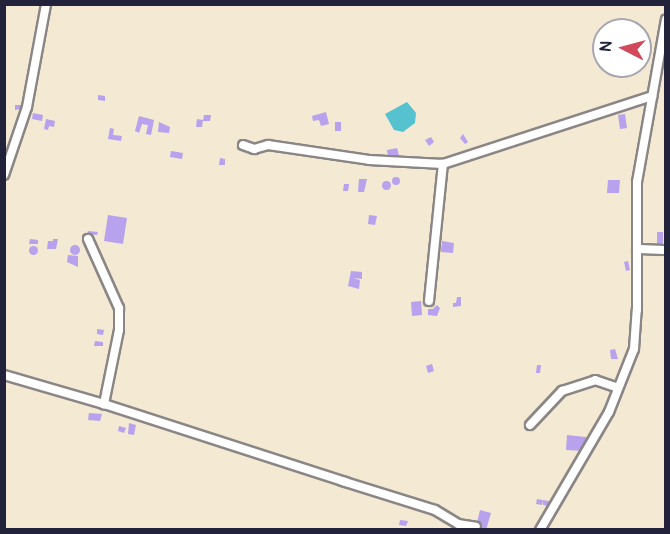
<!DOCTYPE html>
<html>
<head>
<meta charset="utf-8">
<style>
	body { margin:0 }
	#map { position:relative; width:670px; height:534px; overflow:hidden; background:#f4e9d2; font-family:Pangolin,sans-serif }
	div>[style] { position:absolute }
	.water>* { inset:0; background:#56c2cf }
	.building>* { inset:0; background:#b8a1ed }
	.round { border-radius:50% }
	.roads { filter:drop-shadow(2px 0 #8b8686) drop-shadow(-2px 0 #8b8686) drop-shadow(0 2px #8b8686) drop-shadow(0 -2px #8b8686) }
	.street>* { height:8px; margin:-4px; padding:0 4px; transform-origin:4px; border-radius:4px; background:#fff }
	span { translate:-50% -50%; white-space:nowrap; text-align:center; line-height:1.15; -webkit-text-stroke:6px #fff; paint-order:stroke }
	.frame { position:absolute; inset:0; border:6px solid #22223b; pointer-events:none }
	.north { position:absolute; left:592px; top:18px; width:60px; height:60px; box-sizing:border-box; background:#fff; border:2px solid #a7a7b1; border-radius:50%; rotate:276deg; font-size:16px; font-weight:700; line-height:24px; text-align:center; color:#22223b }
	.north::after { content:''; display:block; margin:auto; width:21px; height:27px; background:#d1495b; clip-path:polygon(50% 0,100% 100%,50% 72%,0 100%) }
</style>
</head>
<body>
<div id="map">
	<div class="water">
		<div style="clip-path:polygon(407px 102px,416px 113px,415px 123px,403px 132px,394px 130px,385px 114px)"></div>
	</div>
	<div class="building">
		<div style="clip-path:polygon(98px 95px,105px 96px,105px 101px,98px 100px)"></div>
		<div style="clip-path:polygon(15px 105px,25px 105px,25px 108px,15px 110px)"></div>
		<div style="clip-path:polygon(326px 112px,329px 124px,321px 126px,319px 120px,313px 121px,312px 116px)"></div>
		<div style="clip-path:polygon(33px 113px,43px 115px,42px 121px,32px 119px)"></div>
		<div style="clip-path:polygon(625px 114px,627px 128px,620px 129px,618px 115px)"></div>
		<div style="clip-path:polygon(204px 115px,211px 115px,210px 121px,203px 121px)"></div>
		<div style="clip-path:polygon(139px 116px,154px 120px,151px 135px,146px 134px,148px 125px,142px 124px,139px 133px,135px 131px)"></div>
		<div style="clip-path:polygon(46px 119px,55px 121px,54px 127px,49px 126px,48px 130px,44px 129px)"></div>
		<div style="clip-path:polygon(197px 119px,203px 120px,202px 127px,196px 127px)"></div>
		<div style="clip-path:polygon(159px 122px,170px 127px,169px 133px,158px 132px)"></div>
		<div style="clip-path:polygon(335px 122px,341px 122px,341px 131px,335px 131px)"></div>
		<div style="clip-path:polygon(110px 128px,114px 129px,113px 135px,122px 136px,121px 141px,108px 139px)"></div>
		<div style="clip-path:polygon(463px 134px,468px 142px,465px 144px,460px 138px)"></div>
		<div style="clip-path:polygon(431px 137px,434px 142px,429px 146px,425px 140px)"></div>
		<div style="clip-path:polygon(397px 148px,399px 155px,388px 158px,387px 150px)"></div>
		<div style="clip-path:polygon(171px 151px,183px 153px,182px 159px,170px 157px)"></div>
		<div style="clip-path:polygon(220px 158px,225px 159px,225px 165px,219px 165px)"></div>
		<div class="round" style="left:392px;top:177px;width:8px;height:8px"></div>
		<div style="clip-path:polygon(359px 179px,367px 179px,364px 192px,358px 192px)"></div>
		<div style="clip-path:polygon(608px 180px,620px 180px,619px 193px,607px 193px)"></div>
		<div class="round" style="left:381.5px;top:180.5px;width:9px;height:9px"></div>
		<div style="clip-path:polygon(344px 184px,349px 184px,348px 191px,343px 191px)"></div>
		<div style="clip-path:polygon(108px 215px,127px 218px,123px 244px,104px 241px)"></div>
		<div style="clip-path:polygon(369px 215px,377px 216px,375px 225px,368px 224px)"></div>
		<div style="clip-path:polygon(88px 231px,98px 232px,97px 235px,87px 234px)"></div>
		<div style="clip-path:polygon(657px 232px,663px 232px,663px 245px,657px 245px)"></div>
		<div style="clip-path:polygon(30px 239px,38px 240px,38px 244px,29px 244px)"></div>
		<div style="clip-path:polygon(53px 239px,58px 239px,56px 249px,47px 249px,48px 241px,53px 241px)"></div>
		<div style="clip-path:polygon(442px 241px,454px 243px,453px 253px,441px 252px)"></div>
		<div class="round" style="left:70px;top:245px;width:10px;height:10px"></div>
		<div class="round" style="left:28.5px;top:245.5px;width:9px;height:9px"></div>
		<div style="clip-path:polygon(68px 255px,78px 256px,78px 267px,67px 262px)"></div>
		<div style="clip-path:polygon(628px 261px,630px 270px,626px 271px,624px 262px)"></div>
		<div style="clip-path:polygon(351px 271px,362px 272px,362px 279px,353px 278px,360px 280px,359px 289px,348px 286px)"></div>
		<div style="clip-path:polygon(457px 297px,461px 297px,461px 306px,453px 307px,453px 303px,456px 303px)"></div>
		<div style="clip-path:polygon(421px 301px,422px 315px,412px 316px,411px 302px)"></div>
		<div style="clip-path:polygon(437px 305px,440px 308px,437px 316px,428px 315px,428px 309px,433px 309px)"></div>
		<div style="clip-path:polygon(97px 329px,104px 330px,103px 335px,97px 334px)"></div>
		<div style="clip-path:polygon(95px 341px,103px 342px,103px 346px,94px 346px)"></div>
		<div style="clip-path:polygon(615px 349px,618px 359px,611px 359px,610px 350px)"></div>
		<div style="clip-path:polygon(432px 364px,434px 371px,428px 373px,426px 366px)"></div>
		<div style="clip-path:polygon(537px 365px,541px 365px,540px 373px,536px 373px)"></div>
		<div style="clip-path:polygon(89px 413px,102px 414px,100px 421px,88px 420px)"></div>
		<div style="clip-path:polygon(129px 423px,136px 425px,134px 435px,128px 434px)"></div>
		<div style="clip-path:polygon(119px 426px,126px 428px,124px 433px,118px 431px)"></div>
		<div style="clip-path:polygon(567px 435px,586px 437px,585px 451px,566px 450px)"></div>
		<div style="clip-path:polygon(537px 499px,542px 500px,549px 501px,548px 506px,543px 505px,542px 500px,542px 505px,536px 504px)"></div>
		<div style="clip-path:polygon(480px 510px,491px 513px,486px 530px,476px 527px)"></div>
		<div style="clip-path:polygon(400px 520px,408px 521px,406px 526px,399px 525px)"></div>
	</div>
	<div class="roads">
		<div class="street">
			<div style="left:243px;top:145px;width:12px;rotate:20deg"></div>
			<div style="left:254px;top:149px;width:15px;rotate:-16deg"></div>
			<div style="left:268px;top:145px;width:102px;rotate:8.4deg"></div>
			<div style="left:369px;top:160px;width:74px;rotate:3.1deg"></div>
			<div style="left:4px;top:175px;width:72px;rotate:-71.3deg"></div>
			<div style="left:27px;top:107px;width:105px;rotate:-79.5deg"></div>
			<div style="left:88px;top:239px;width:76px;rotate:65.8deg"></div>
			<div style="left:119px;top:308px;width:22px;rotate:90deg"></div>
			<div style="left:119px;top:330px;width:76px;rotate:101.5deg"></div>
			<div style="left:637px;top:249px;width:29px;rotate:2deg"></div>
			<div style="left:429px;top:301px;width:138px;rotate:-84.2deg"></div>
			<div style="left:443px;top:164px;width:220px;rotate:-18deg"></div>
			<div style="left:4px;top:375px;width:104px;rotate:16.2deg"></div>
			<div style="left:104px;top:404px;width:254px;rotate:17.9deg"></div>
			<div style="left:530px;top:425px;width:47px;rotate:-46.7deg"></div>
			<div style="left:562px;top:391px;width:35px;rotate:-18deg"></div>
			<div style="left:595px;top:380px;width:24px;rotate:19deg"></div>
			<div style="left:342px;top:481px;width:97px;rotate:17.3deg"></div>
			<div style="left:435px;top:510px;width:27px;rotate:31deg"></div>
			<div style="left:458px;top:524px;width:18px;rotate:9deg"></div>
			<div style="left:540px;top:530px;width:137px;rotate:-59.7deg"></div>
			<div style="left:609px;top:412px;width:68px;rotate:-68.4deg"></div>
			<div style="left:634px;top:349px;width:39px;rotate:-86deg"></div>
			<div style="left:637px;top:310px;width:128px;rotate:-90deg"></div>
			<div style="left:637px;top:182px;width:165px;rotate:-79.9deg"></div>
		</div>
	</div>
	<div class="frame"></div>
	<div class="north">N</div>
</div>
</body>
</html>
